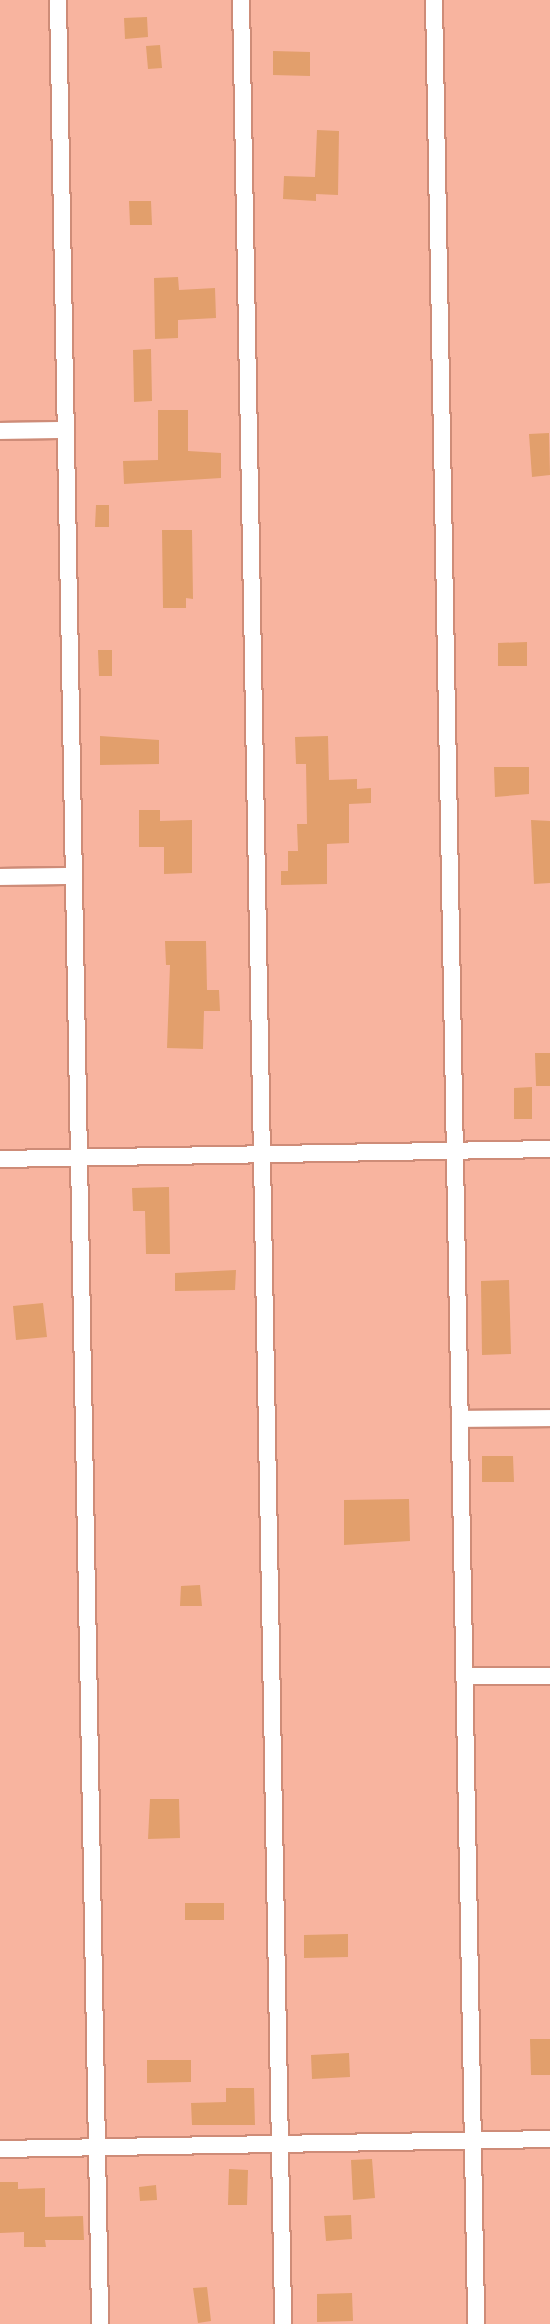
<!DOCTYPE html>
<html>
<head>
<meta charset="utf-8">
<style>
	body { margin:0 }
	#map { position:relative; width:550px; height:2324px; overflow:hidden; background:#f8b49f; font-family:"PT Sans",sans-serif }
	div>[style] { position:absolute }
	.building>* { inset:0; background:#e29f6c }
	.roads { filter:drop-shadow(2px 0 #ce8c78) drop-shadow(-2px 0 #ce8c78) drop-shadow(0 2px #ce8c78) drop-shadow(0 -2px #ce8c78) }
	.minor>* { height:16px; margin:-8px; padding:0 8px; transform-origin:8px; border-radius:8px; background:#fff }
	span { translate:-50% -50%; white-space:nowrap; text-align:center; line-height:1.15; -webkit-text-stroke:6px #fdc5b4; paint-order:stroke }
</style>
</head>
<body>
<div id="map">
	<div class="building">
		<div style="clip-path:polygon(147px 17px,148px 37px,125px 39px,124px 18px)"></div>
		<div style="clip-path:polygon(160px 45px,162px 68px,148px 69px,146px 46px)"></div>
		<div style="clip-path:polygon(273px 51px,310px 52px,310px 76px,273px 75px)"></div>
		<div style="clip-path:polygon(317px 130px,339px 131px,338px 195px,316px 194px,316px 201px,283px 199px,284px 176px,315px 177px)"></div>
		<div style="clip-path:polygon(129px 201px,151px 201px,152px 225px,130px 225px)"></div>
		<div style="clip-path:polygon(178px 277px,179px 290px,215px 288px,216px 318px,178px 320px,178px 338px,155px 339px,154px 278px)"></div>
		<div style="clip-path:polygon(151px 349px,152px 401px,134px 402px,133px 350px)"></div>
		<div style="clip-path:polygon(158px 410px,188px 410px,188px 451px,221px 453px,221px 478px,124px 484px,123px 461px,158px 460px)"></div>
		<div style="clip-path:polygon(549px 433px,550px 475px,532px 477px,529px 434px)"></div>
		<div style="clip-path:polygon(96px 505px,109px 505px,109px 527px,95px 527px)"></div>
		<div style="clip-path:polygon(162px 530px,192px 530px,193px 599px,186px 598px,186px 608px,163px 608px)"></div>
		<div style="clip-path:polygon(527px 642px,527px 666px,498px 666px,498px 643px)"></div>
		<div style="clip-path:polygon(98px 650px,112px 650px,112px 676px,99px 676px)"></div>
		<div style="clip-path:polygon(100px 736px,159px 740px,159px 764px,100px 765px)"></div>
		<div style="clip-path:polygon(328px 736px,329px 780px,357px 779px,357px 789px,371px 788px,371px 803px,349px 804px,349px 843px,327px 844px,327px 884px,281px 885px,281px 871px,288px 871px,288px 851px,298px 851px,297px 824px,307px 824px,306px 764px,296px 764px,295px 737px)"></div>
		<div style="clip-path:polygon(494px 767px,529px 767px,529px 794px,495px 797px)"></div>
		<div style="clip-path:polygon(139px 810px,160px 810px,160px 821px,192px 820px,192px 873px,164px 874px,164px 847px,139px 847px)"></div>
		<div style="clip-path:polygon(531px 820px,550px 821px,550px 883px,534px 884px)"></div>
		<div style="clip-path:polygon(165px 941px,206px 941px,207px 990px,219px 990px,220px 1011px,204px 1011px,203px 1049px,167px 1048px,170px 965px,166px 965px)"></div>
		<div style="clip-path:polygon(535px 1053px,550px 1053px,550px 1086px,536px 1086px)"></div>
		<div style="clip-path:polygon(532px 1087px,532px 1119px,514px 1119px,514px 1088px)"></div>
		<div style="clip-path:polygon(169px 1187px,170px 1254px,146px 1254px,145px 1211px,133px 1211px,132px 1188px)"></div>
		<div style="clip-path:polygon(236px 1270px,235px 1290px,175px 1291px,175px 1273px)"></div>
		<div style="clip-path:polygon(509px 1280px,511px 1354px,482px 1355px,481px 1281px)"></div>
		<div style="clip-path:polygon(43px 1303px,47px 1337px,16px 1340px,13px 1306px)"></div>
		<div style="clip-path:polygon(482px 1456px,513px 1456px,514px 1482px,482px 1482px)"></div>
		<div style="clip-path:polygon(409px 1499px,410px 1541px,344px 1545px,344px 1500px)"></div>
		<div style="clip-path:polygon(200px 1585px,202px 1606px,180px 1606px,181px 1586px)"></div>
		<div style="clip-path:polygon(150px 1799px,179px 1799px,180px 1838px,148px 1839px)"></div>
		<div style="clip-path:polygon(185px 1903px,224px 1903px,224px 1920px,185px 1920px)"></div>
		<div style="clip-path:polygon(348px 1934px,348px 1957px,304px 1958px,304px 1935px)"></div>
		<div style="clip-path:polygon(530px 2039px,550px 2039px,550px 2075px,531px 2075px)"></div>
		<div style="clip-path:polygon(349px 2053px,350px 2077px,312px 2079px,311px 2055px)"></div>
		<div style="clip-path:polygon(147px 2060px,191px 2060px,191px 2082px,147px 2083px)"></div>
		<div style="clip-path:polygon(226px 2088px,254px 2088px,255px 2125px,192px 2125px,191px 2103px,226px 2102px)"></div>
		<div style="clip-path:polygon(372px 2159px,375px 2198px,353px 2200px,351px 2160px)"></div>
		<div style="clip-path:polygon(229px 2169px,248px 2170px,247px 2205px,228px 2205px)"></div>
		<div style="clip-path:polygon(0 2182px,18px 2182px,18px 2189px,45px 2188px,45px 2217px,83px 2216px,84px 2240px,45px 2240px,46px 2247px,24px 2247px,24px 2232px,0 2233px)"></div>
		<div style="clip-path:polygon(156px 2185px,157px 2200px,140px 2201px,139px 2187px)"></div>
		<div style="clip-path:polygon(351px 2215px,352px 2239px,326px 2241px,324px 2216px)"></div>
		<div style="clip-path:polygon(207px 2287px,211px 2321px,198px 2323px,193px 2288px)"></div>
		<div style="clip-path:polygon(352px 2293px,353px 2321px,317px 2322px,317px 2294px)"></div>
	</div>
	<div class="roads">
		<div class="minor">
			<div style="left:58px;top:0;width:2324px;rotate:88.96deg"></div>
			<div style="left:241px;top:0;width:2324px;rotate:88.96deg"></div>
			<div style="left:434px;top:0;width:2324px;rotate:88.96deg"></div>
			<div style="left:0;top:431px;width:66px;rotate:-0.9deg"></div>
			<div style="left:0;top:877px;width:74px;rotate:-0.8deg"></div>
			<div style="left:0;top:1159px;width:550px;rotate:-1.04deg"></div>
			<div style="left:460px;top:1419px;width:90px;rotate:-0.6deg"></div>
			<div style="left:464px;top:1676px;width:86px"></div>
			<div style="left:0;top:2149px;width:550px;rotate:-1.04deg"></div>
		</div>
	</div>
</div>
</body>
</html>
